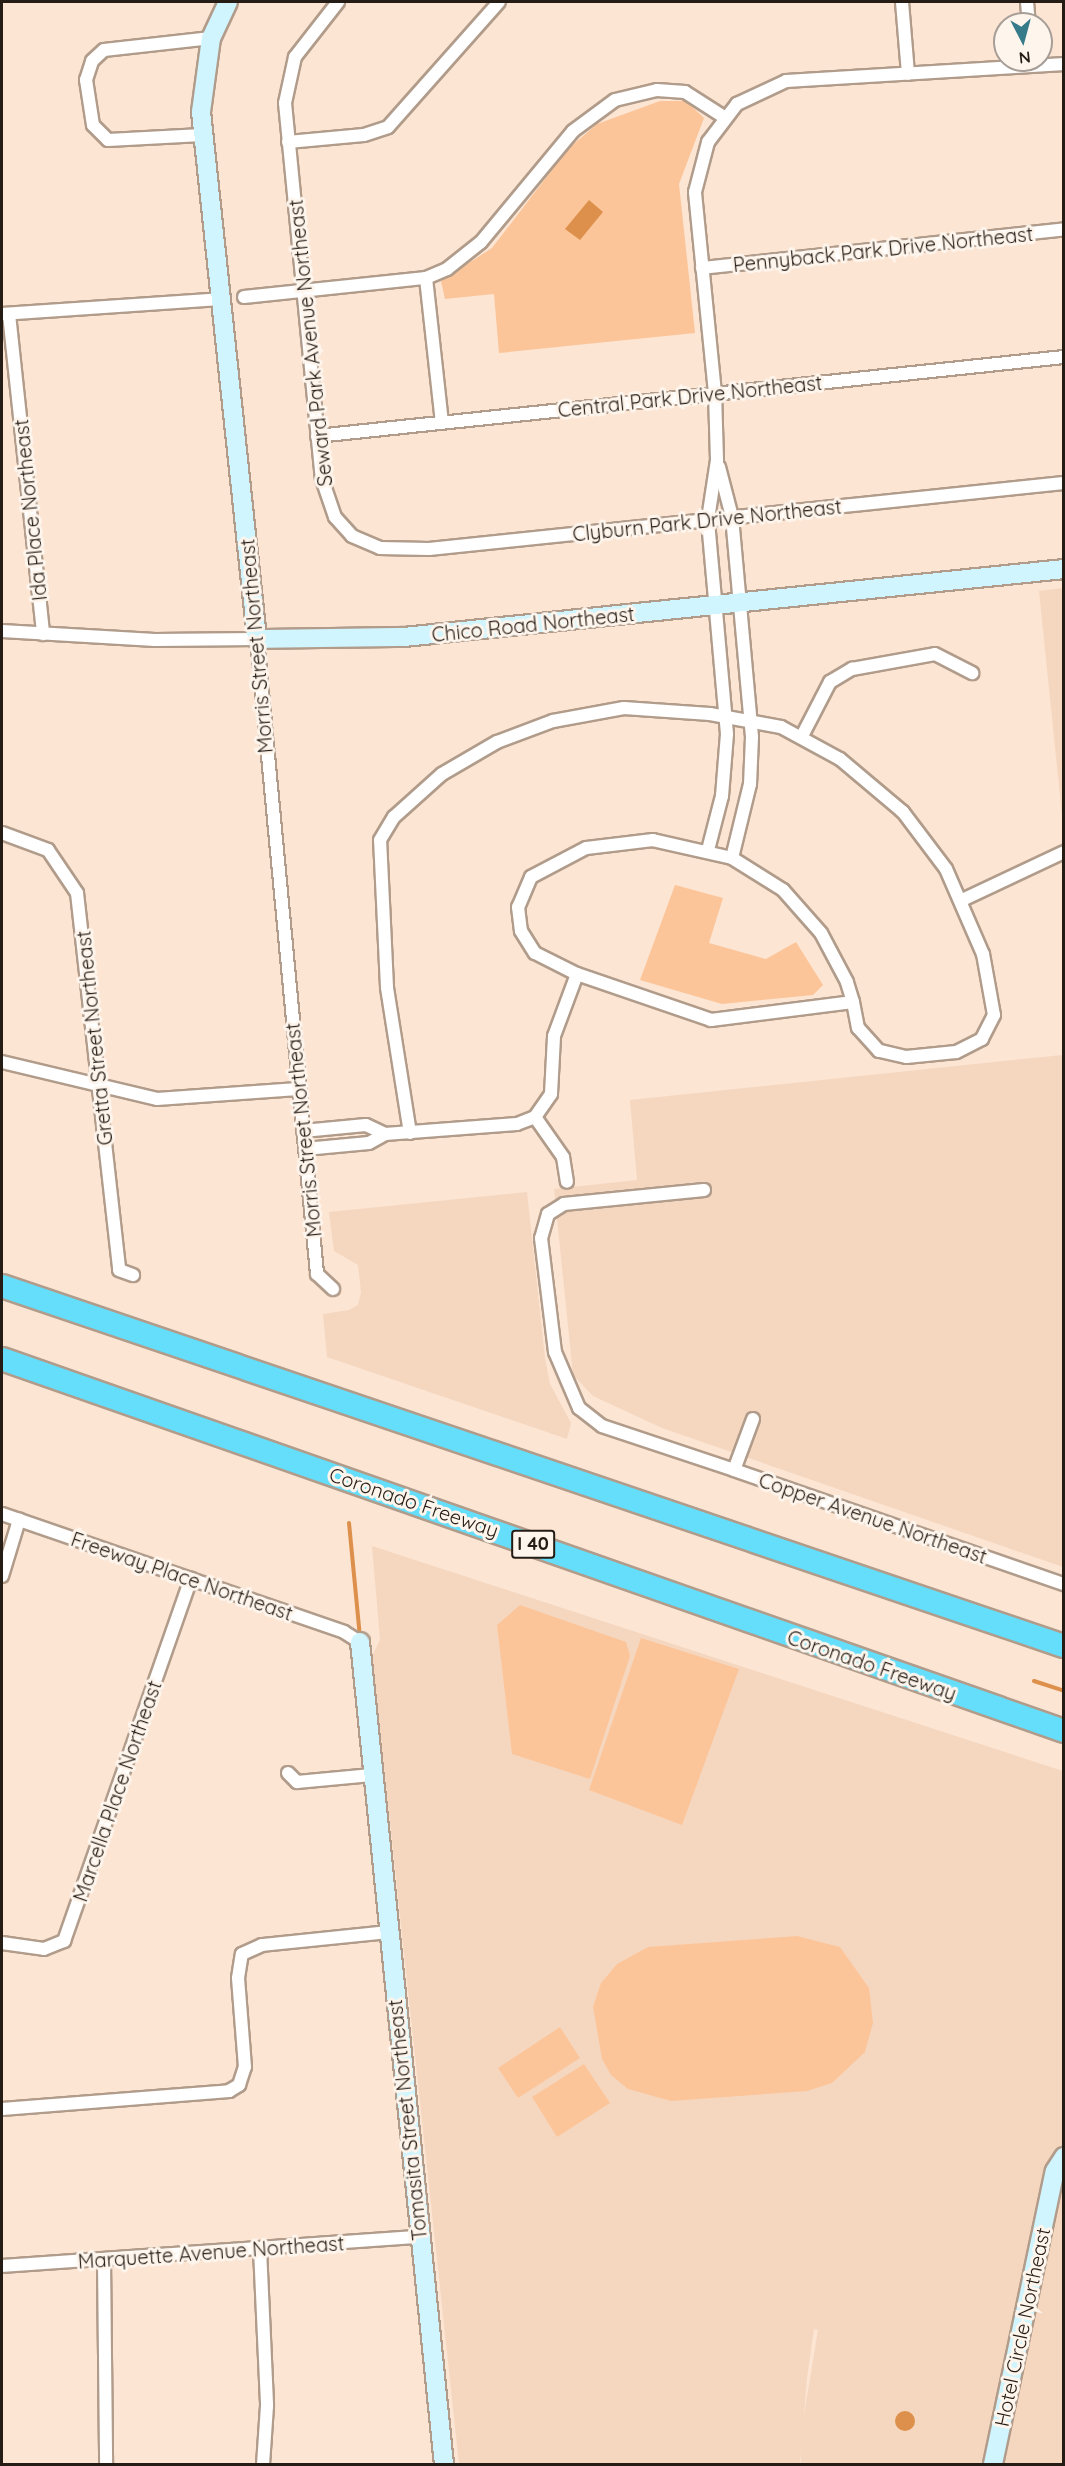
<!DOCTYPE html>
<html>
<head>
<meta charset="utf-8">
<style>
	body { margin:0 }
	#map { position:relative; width:1065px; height:2466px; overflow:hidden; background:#fce5d3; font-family:Quicksand,sans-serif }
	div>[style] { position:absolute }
	.built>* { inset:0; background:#f5d7c0 }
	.green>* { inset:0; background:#fcc599 }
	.water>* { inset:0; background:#dd904b }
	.round { border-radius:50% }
	.stream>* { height:4px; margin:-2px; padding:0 2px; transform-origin:2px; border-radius:2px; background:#dd904b }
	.roads { filter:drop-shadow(2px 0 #b19c8b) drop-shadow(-2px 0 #b19c8b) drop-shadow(0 2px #b19c8b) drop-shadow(0 -2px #b19c8b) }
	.street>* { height:12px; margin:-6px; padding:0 6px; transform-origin:6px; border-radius:6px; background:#fff }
	.secondary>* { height:18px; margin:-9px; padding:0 9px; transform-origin:9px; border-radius:9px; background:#d0f5fe }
	.highway>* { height:22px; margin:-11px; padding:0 11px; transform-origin:11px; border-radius:11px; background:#64defa }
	span { translate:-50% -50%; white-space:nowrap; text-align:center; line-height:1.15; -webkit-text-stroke:6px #fef5ed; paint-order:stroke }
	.shield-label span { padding:2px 4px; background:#fef5ed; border:2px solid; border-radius:4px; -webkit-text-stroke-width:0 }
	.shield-label { font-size:18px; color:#241c15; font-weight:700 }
	.street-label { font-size:20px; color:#241c15 }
	.frame { position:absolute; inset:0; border:3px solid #241c15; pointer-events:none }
	.north { position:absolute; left:993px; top:12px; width:60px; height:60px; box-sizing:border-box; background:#fef5ed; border:2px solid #a79e97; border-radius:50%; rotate:174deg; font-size:16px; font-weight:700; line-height:24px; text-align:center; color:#241c15 }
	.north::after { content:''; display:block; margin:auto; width:21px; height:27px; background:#377a8a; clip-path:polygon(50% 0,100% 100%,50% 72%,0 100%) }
</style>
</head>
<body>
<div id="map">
	<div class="built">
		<div style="clip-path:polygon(1063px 588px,1064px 588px,1063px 825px,1039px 591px)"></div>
		<div style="clip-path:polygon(1062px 1055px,1063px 1567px,662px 1428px,593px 1396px,573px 1375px,554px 1189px,637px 1180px,630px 1100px)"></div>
		<div style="clip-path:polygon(527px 1192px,545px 1358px,550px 1384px,571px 1423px,567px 1439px,327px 1357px,323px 1314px,349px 1310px,358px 1305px,361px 1292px,358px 1265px,334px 1251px,329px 1212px)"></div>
		<div style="clip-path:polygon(evenodd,372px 1546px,1063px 1771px,1063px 2464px,801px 2464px,801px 2452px,800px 2464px,459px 2464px,372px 1656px,380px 1640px,372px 1546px,814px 2329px,818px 2330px,804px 2415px,807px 2378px,814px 2329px)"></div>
	</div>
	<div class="green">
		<div style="clip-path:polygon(660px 101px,686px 101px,704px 118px,679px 184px,695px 333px,499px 353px,494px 294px,445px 299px,441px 281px,492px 248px,568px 149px,597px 124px)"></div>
		<div style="clip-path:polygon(675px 885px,723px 898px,709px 943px,766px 959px,796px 942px,823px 985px,813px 995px,722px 1004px,640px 980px)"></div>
		<div style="clip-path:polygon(520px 1605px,626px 1642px,630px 1656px,590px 1779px,512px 1754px,497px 1625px)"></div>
		<div style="clip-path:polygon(641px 1638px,739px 1669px,682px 1825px,589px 1790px)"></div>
		<div style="clip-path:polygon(797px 1936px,840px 1947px,869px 1988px,873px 2023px,865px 2052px,832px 2083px,807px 2091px,671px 2101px,628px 2089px,611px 2075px,602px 2059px,593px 2007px,601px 1983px,617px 1964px,648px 1947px)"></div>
		<div style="clip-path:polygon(560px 2027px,580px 2058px,518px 2098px,498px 2068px)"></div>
		<div style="clip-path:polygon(584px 2064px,610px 2103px,557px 2137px,532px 2097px)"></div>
	</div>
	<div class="water">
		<div style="clip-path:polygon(589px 200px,603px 212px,580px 240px,565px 229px)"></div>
		<div class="round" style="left:895px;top:2411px;width:20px;height:20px"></div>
	</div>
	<div class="stream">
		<div style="left:349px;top:1523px;width:116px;rotate:84.5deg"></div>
		<div style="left:1034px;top:1681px;width:32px;rotate:18deg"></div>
	</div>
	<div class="roads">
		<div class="street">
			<div style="left:338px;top:2px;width:70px;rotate:128deg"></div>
			<div style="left:295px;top:57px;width:47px;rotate:102.3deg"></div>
			<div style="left:285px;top:103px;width:378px;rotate:84.4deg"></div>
			<div style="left:322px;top:479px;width:40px;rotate:71.1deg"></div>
			<div style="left:335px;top:517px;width:25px;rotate:48deg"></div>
			<div style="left:352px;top:536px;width:30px;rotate:23deg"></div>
			<div style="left:380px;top:548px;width:49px;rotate:1.2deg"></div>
			<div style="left:429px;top:549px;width:638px;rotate:-5.93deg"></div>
			<div style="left:902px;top:2px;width:72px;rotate:85.2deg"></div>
			<div style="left:1027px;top:2px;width:22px;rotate:85deg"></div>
			<div style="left:202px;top:135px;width:94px;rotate:177deg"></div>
			<div style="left:108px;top:140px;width:21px;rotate:-135deg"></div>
			<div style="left:93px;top:125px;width:46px;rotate:-98.8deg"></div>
			<div style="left:86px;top:80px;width:20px;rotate:-72deg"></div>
			<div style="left:92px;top:61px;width:16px;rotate:-43deg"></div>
			<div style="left:104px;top:50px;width:108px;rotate:-6.4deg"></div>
			<div style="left:288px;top:142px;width:76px;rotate:-5.3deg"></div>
			<div style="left:364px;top:135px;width:25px;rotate:-18deg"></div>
			<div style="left:388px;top:127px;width:167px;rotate:-48.4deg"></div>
			<div style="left:702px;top:268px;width:364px;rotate:-6.1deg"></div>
			<div style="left:426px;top:278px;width:145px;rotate:83.7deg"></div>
			<div style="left:244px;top:297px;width:183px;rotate:-6deg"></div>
			<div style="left:426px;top:278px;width:23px;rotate:-23deg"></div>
			<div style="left:447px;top:269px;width:43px;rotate:-38.5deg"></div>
			<div style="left:481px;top:242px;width:144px;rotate:-50.3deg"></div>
			<div style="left:573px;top:131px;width:52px;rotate:-36.4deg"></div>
			<div style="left:615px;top:100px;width:43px;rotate:-13.4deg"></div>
			<div style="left:657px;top:90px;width:28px;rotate:4deg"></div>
			<div style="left:685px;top:92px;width:46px;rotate:32.7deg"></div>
			<div style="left:2px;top:314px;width:220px;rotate:-3.9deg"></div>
			<div style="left:9px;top:314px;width:322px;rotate:83.9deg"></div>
			<div style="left:317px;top:436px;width:751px;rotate:-6.04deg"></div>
			<div style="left:719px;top:467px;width:52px;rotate:75.4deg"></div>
			<div style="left:732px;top:517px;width:221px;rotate:84.8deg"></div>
			<div style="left:752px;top:737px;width:47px;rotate:92.4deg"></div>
			<div style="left:750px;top:784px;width:76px;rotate:103.7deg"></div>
			<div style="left:2px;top:631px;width:153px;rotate:3.4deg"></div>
			<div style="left:155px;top:640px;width:102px;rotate:-0.6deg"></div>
			<div style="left:257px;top:639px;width:638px;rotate:84.6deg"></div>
			<div style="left:317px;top:1274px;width:22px;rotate:43deg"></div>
			<div style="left:802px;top:736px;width:61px;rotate:-62.6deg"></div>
			<div style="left:830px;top:682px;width:26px;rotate:-31deg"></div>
			<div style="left:852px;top:669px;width:84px;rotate:-10.2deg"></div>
			<div style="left:935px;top:654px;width:42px;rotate:27.2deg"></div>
			<div style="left:2px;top:833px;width:49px;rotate:20.3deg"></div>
			<div style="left:48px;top:850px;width:52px;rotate:56deg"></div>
			<div style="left:77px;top:893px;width:379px;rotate:83.6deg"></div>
			<div style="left:119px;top:1270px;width:15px;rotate:20deg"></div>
			<div style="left:708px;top:850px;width:56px;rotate:-75.5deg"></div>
			<div style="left:722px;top:796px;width:62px;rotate:-85.4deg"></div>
			<div style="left:727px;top:734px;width:216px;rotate:-95.1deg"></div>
			<div style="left:708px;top:519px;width:60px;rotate:-81.3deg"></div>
			<div style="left:717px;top:460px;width:67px;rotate:-91.7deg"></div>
			<div style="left:715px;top:393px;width:202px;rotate:-95.7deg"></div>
			<div style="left:695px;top:192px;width:52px;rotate:-75.4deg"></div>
			<div style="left:708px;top:142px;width:48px;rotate:-52.7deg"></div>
			<div style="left:737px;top:104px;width:54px;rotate:-25.1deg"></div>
			<div style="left:786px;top:81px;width:279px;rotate:-3.5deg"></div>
			<div style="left:962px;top:900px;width:113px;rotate:-25.2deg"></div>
			<div style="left:2px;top:1062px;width:159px;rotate:13.4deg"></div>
			<div style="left:157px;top:1099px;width:141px;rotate:-4.1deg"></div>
			<div style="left:535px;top:1117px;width:49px;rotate:55deg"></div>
			<div style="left:563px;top:1157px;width:25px;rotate:81deg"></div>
			<div style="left:303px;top:1131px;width:63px;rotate:-5.4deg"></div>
			<div style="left:366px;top:1125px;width:21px;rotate:25deg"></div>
			<div style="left:410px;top:1133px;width:148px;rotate:-99deg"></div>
			<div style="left:387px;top:987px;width:147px;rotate:-92.7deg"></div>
			<div style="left:380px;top:840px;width:27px;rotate:-59deg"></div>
			<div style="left:394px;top:817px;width:64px;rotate:-41.9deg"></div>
			<div style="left:442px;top:774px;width:64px;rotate:-30.2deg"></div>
			<div style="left:497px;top:742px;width:60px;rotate:-20.6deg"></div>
			<div style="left:553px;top:721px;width:72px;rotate:-10.4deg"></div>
			<div style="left:624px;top:708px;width:86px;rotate:4deg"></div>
			<div style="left:710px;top:714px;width:72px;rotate:10.4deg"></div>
			<div style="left:781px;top:727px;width:67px;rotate:28.5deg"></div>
			<div style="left:840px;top:759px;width:82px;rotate:40.1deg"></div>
			<div style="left:903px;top:812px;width:71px;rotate:53deg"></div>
			<div style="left:946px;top:869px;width:93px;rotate:66.5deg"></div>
			<div style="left:983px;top:954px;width:62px;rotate:79.8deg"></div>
			<div style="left:994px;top:1015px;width:27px;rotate:117deg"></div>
			<div style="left:982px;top:1039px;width:29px;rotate:153deg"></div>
			<div style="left:956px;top:1052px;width:50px;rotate:174.3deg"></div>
			<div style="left:906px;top:1057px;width:28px;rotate:-167deg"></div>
			<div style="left:879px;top:1051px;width:31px;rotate:-132deg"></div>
			<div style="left:858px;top:1028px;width:26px;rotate:-101deg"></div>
			<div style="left:853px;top:1002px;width:21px;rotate:-107deg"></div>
			<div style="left:847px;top:982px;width:55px;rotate:-118deg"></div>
			<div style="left:821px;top:933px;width:57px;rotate:-131.5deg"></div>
			<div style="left:783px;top:890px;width:60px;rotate:-147.9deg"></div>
			<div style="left:732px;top:858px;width:81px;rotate:-167.2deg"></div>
			<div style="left:653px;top:840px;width:67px;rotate:173.2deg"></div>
			<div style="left:586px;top:848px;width:62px;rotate:152.2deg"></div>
			<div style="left:531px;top:877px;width:33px;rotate:113deg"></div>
			<div style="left:518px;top:907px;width:24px;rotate:83deg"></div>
			<div style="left:521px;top:931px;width:26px;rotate:58deg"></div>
			<div style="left:535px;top:953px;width:47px;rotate:26.6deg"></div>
			<div style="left:577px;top:974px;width:142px;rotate:18.9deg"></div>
			<div style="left:711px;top:1020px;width:143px;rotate:-7.2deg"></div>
			<div style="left:305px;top:1149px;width:64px;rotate:-5.4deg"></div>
			<div style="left:369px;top:1143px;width:18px;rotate:-29deg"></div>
			<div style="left:385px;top:1134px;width:132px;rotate:-4.3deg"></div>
			<div style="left:517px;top:1124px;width:19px;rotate:-21deg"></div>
			<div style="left:535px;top:1117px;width:28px;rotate:-55deg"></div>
			<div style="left:551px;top:1094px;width:58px;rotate:-87deg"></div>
			<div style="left:554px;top:1036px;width:66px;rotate:-69.6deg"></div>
			<div style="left:704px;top:1190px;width:141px;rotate:174.3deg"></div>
			<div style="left:564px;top:1204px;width:19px;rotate:148deg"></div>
			<div style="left:548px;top:1214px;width:25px;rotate:106deg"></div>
			<div style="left:541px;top:1238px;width:115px;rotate:83deg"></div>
			<div style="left:555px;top:1352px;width:61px;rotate:66.8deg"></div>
			<div style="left:579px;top:1408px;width:29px;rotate:38deg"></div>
			<div style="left:602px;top:1426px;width:139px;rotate:18.4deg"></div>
			<div style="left:753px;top:1419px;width:54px;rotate:110.4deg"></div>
			<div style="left:734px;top:1470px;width:349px;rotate:19.1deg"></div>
			<div style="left:2px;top:1514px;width:362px;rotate:19deg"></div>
			<div style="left:344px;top:1632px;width:19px;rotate:32deg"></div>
			<div style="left:2px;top:1576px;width:59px;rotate:-73.1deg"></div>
			<div style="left:288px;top:1773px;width:13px;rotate:45deg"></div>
			<div style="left:297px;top:1782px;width:75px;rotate:-5.3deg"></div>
			<div style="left:2px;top:1943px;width:42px;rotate:8.1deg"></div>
			<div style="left:44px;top:1949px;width:22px;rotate:-22deg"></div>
			<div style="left:64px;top:1941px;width:384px;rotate:-70.7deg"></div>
			<div style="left:2px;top:2109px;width:228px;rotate:-4.5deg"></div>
			<div style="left:229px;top:2091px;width:12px;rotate:-31deg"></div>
			<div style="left:239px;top:2085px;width:19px;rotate:-72deg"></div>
			<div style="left:245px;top:2067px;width:89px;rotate:-94.5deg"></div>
			<div style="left:238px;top:1978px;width:24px;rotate:-81deg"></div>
			<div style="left:242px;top:1954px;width:22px;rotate:-24deg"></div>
			<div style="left:262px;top:1945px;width:126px;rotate:-5.9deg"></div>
			<div style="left:260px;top:2249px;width:157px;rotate:87.4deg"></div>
			<div style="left:267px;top:2406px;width:58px;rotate:93.9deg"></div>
			<div style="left:104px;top:2260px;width:204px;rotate:89.4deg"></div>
			<div style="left:2px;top:2266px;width:419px;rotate:-4deg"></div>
		</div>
		<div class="secondary">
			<div style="left:228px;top:2px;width:40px;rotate:115deg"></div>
			<div style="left:211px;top:38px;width:75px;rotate:97.7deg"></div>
			<div style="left:201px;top:112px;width:530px;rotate:83.93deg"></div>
			<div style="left:257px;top:639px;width:147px;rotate:-0.8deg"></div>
			<div style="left:404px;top:637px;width:663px;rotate:-5.88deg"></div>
			<div style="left:360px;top:1642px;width:826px;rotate:84.17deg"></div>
			<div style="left:993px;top:2464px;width:299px;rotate:-78.1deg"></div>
			<div style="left:1055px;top:2171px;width:17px;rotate:-57deg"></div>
		</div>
		<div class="highway">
			<div style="left:2px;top:1286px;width:1121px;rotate:18.73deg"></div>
			<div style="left:2px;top:1359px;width:1125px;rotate:19.3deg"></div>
		</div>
	</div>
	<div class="shield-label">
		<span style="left:533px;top:1544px">I 40</span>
	</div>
	<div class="street-label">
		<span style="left:883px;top:249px;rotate:-6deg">Pennyback Park Drive Northeast</span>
		<span style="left:310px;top:343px;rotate:-96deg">Seward Park Avenue Northeast</span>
		<span style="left:690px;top:396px;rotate:-6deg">Central Park Drive Northeast</span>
		<span style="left:30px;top:510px;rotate:-96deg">Ida Place Northeast</span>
		<span style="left:707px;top:520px;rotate:-6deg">Clyburn Park Drive Northeast</span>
		<span style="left:533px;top:624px;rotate:-6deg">Chico Road Northeast</span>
		<span style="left:256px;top:646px;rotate:-95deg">Morris Street Northeast</span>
		<span style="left:94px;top:1038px;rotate:-96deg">Gretta Street Northeast</span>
		<span style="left:303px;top:1130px;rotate:-96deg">Morris Street Northeast</span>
		<span style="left:414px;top:1502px;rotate:19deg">Coronado Freeway</span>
		<span style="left:873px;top:1518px;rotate:19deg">Copper Avenue Northeast</span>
		<span style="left:182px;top:1576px;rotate:19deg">Freeway Place Northeast</span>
		<span style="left:872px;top:1665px;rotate:19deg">Coronado Freeway</span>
		<span style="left:117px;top:1791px;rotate:-71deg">Marcella Place Northeast</span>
		<span style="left:407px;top:2120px;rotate:-96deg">Tomasita Street Northeast</span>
		<span style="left:211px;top:2252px;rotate:-4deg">Marquette Avenue Northeast</span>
		<span style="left:1022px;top:2327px;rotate:-78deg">Hotel Circle Northeast</span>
	</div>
	<div class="frame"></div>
	<div class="north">N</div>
</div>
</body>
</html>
